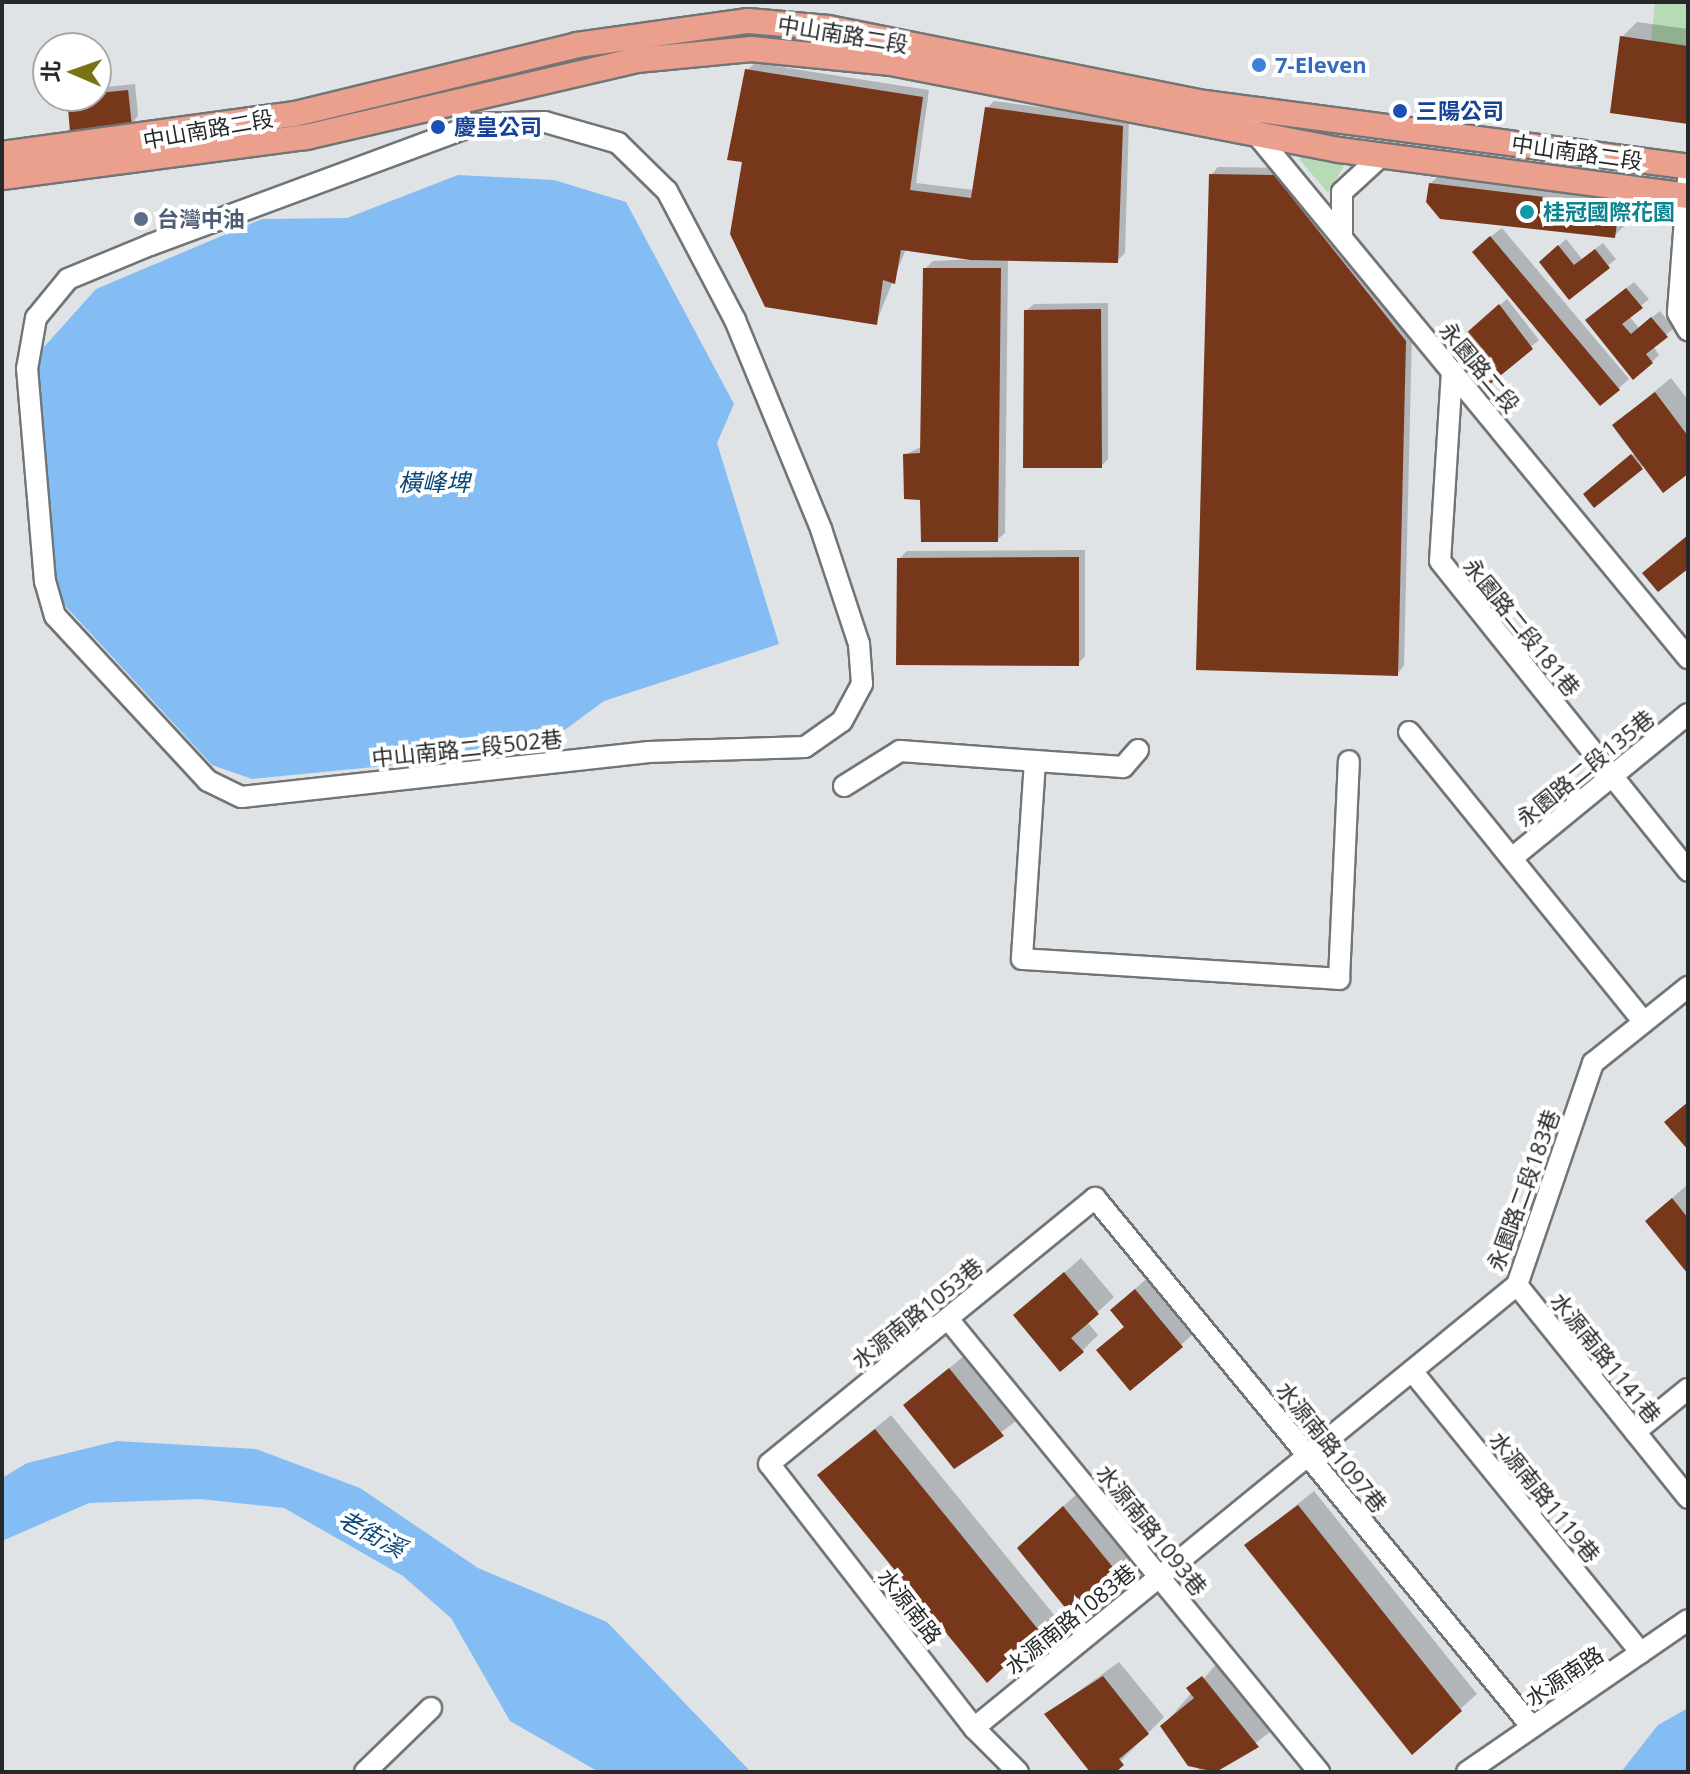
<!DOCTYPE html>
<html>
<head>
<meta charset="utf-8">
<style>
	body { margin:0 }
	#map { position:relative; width:1690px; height:1774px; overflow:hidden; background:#dfe3e6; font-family:"Open Sans","Noto Sans TC",sans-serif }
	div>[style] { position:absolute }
	.green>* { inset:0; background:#b6dbb6 }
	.water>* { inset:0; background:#84bcf4 }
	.shadow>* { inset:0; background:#0003 }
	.building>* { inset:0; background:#77371a }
	.roads { filter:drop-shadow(2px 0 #717577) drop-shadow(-2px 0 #717577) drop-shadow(0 2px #717577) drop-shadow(0 -2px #717577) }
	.minor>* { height:20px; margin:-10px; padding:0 10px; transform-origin:10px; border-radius:10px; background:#fff }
	.major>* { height:24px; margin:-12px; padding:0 12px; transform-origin:12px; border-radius:12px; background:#eb9f8d }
	.dots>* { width:22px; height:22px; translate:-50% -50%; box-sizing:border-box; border:4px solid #fff; border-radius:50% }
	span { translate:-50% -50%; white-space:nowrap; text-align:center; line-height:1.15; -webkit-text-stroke:8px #fff; paint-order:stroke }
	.street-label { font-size:22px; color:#262829 }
	.shop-label { font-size:22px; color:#366cbe; font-weight:700 }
	.left { translate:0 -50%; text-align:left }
	.transit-label { font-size:22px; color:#164399; font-weight:700 }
	.culture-label { font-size:22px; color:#0d838f; font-weight:700 }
	.service-label { font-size:22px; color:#4e5e75; font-weight:700 }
	.water-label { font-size:24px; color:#09477a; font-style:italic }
	.frame { position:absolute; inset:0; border:4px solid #262829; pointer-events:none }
	.north { position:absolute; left:32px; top:32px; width:80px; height:80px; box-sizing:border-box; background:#fff; border:2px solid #a8a9a9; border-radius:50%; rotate:272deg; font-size:22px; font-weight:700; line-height:32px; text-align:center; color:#262829 }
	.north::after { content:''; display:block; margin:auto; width:28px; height:36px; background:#777316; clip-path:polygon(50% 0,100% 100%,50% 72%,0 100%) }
</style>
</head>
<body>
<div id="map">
	<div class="green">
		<div style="clip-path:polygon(1655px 2px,1688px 2px,1688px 46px,1651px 41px)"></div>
		<div style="clip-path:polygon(1301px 156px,1345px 164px,1328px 193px,1299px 159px)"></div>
	</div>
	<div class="water">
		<div style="clip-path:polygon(458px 175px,554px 180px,626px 202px,734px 404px,717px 443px,779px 644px,604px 701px,536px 751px,252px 779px,212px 765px,58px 598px,35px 357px,96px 289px,262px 219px,347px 218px)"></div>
		<div style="clip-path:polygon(117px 1441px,256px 1449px,360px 1488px,478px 1568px,607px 1622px,751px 1772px,599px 1772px,510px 1721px,451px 1618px,403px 1576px,284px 1508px,200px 1499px,89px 1503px,2px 1541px,2px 1478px,27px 1463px)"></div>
		<div style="clip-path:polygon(1688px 1708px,1688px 1772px,1621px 1772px,1658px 1725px)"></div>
	</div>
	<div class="shadow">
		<div style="clip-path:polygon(1637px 22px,1688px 29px,1688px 122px,1622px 37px)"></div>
		<div style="clip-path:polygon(755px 63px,929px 90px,916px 183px,974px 190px,987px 108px,994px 101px,1129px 119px,1125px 253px,1117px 261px,1008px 259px,1005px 533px,997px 540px,922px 498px,905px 455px,923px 446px,925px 269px,933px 261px,974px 259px,906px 249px,876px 323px,744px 161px,747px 70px)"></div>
		<div style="clip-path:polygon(135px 84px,138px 116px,131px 124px,96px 96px,96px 88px)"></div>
		<div style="clip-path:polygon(1218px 167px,1281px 168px,1412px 333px,1404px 666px,1397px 674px,1211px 175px)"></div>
		<div style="clip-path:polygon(1441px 173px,1629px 197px,1624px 226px,1614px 236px,1431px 183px)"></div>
		<div style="clip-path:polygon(1502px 228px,1629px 379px,1618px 389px,1484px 242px)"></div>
		<div style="clip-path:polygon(1566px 239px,1582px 259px,1603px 243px,1616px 259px,1570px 297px,1549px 255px)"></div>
		<div style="clip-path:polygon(1634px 282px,1649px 299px,1629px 316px,1639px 328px,1660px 311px,1674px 328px,1653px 346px,1659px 355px,1652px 362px,1595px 313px)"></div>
		<div style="clip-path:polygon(1507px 299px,1539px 340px,1489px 382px,1465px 336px)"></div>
		<div style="clip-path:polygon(1108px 303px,1108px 459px,1101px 466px,1026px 311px,1034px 304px)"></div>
		<div style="clip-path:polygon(1671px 378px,1688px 400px,1688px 471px,1644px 465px,1594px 506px,1590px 489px,1635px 453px,1614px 425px)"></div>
		<div style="clip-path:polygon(1085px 550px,1085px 656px,1078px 664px,899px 559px,907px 551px)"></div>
		<div style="clip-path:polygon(1688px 1184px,1688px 1271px,1647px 1221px)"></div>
		<div style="clip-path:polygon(1081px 1258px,1114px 1297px,1087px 1322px,1098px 1335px,1082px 1351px,1016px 1315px)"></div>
		<div style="clip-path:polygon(1151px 1275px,1197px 1330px,1181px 1345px,1114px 1335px,1126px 1325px,1128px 1295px)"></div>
		<div style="clip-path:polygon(966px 1354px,1019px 1419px,955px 1466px,906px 1405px)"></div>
		<div style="clip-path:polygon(891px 1415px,1055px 1616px,1040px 1631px,819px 1475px)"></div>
		<div style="clip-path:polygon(1314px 1491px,1477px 1694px,1412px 1752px,1246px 1545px)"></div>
		<div style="clip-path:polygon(1079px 1492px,1134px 1559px,1118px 1575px,1035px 1532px)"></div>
		<div style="clip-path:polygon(1119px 1662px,1164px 1717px,1110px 1772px,1093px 1772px,1047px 1714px)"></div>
		<div style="clip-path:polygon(1218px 1662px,1273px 1730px,1216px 1772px,1201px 1772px,1163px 1726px)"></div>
	</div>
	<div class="building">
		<div style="clip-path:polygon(1620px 36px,1688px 46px,1688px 124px,1610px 113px)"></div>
		<div style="clip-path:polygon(745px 69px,923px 97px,910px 190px,971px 198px,985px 107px,1123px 126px,1118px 263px,971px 260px,901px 250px,895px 284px,883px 280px,877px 325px,765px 307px,730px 234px,742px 162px,727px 160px)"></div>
		<div style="clip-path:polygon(128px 90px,132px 126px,70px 132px,67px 96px)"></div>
		<div style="clip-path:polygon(1209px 174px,1274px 175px,1406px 341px,1398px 676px,1196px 670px)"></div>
		<div style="clip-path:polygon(1429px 183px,1619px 206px,1615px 238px,1440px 219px,1426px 202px)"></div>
		<div style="clip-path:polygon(1490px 236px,1620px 390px,1600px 406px,1472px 252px)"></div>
		<div style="clip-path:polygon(1558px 245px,1574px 265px,1595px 249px,1610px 268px,1569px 300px,1539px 262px)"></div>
		<div style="clip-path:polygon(923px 268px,1001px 268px,998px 542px,921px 542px,920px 500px,904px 499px,903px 454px,920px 453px)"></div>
		<div style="clip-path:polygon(1626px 288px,1643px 308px,1622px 324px,1631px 334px,1651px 317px,1668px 337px,1646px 354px,1653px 363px,1633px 380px,1585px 320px)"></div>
		<div style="clip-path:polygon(1499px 304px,1533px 349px,1489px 385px,1455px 343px)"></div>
		<div style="clip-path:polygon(1101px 309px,1102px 468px,1023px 468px,1024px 310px)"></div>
		<div style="clip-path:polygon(1655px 392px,1688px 436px,1688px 474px,1663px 493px,1612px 425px)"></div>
		<div style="clip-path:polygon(1631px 454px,1643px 469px,1594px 508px,1583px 494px)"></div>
		<div style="clip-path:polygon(1688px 535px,1688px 569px,1658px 592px,1642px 573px)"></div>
		<div style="clip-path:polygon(1079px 557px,1079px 666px,896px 665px,897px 558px)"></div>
		<div style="clip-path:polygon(1688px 1102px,1688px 1150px,1664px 1122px)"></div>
		<div style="clip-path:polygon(1672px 1198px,1688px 1218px,1688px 1274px,1645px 1221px)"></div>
		<div style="clip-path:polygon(1064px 1272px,1099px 1314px,1071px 1338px,1084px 1352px,1060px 1372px,1013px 1315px)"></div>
		<div style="clip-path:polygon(1135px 1289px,1183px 1347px,1130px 1391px,1096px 1350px,1124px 1327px,1110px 1310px)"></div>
		<div style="clip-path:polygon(949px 1368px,1004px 1436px,954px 1469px,903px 1405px)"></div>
		<div style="clip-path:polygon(875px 1429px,1041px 1633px,987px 1683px,817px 1475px)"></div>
		<div style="clip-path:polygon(1298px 1505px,1462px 1711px,1412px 1755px,1244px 1545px)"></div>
		<div style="clip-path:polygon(1063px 1506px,1120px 1576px,1067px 1610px,1017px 1548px)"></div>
		<div style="clip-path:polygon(1103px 1676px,1149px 1734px,1119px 1759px,1124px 1765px,1116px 1772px,1090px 1772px,1044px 1714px)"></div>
		<div style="clip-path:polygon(1202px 1676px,1259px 1747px,1216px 1772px,1188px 1766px,1160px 1726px,1194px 1698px,1186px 1688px)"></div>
	</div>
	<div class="roads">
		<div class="minor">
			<div style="left:545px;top:122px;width:76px;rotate:16deg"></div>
			<div style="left:618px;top:143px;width:69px;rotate:44.4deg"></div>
			<div style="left:667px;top:191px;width:146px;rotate:62.2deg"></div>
			<div style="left:735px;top:320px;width:226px;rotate:67.6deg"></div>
			<div style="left:821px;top:529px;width:121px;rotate:71.7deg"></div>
			<div style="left:859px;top:644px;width:40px;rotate:85.7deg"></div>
			<div style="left:862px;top:684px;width:42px;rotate:118.4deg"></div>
			<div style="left:842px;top:721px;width:45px;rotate:144.9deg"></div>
			<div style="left:805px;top:747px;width:156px;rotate:178.2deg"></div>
			<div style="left:649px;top:752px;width:410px;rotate:173.7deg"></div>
			<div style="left:241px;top:797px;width:37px;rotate:-154deg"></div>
			<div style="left:208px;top:781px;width:225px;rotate:-132.8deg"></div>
			<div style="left:55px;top:616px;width:35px;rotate:-106deg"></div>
			<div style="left:45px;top:582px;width:214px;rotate:-94.8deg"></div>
			<div style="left:27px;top:369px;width:52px;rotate:-80deg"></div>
			<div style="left:36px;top:318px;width:50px;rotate:-50.6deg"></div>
			<div style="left:68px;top:279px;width:89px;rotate:-22.5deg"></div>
			<div style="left:150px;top:245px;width:349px;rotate:-20.3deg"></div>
			<div style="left:477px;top:124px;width:68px;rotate:-1.7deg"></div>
			<div style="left:1252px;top:129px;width:686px;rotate:50.5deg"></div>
			<div style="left:1688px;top:179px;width:134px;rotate:94.3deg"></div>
			<div style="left:1678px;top:313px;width:20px;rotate:60deg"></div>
			<div style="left:1342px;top:235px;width:43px;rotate:-90deg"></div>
			<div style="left:1342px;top:192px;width:53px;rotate:-42.7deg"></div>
			<div style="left:1452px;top:371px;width:190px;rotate:93.6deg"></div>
			<div style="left:1440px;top:561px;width:397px;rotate:51.3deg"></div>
			<div style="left:1409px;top:732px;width:373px;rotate:51deg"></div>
			<div style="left:1138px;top:750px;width:23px;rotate:131deg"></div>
			<div style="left:1123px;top:767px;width:88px;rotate:-176.1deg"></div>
			<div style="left:1035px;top:761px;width:198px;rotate:93.8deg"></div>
			<div style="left:1022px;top:959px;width:318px;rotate:3.6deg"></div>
			<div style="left:1339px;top:979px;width:218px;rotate:-87.4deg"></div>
			<div style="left:844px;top:786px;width:66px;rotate:-32deg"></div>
			<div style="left:900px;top:751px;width:135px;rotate:4.2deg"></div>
			<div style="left:1512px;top:858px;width:227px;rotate:-39.3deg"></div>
			<div style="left:1517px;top:1285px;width:273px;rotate:51.2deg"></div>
			<div style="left:948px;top:1319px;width:586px;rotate:50.68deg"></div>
			<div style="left:1412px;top:1371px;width:363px;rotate:50.9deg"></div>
			<div style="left:1635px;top:1432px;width:68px;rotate:-39.1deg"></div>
			<div style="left:974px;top:1728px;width:701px;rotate:-39.21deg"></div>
			<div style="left:1517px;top:1285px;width:235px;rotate:-71.1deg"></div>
			<div style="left:1593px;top:1063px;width:122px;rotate:-38.7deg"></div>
			<div style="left:365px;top:1772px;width:92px;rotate:-44.1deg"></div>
			<div style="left:1018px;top:1772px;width:62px;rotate:-135deg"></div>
			<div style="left:974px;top:1728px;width:334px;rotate:-127.8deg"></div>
			<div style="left:769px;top:1464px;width:421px;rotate:-39.2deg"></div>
			<div style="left:1095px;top:1198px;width:686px;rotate:50.44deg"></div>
			<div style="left:1467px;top:1772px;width:268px;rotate:-34.5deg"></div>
		</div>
		<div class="major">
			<div style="left:2px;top:154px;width:296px;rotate:-7.8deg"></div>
			<div style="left:295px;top:114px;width:290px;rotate:-13.7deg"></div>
			<div style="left:577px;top:45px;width:173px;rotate:-8deg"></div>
			<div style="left:748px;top:21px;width:81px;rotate:4.9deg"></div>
			<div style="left:829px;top:28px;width:383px;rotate:11.3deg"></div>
			<div style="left:1205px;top:103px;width:487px;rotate:7.5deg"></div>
			<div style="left:2px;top:177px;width:307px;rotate:-7.5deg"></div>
			<div style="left:306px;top:137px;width:340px;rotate:-13.1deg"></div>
			<div style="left:637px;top:60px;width:115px;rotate:-5.5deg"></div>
			<div style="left:751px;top:49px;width:141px;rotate:5.7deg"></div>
			<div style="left:891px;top:63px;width:456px;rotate:11deg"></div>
			<div style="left:1339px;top:150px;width:352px;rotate:7.5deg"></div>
		</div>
	</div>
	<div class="dots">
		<div style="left:1259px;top:65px;background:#3f7fe0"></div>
		<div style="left:1400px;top:111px;background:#1a4fb4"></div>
		<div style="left:438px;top:127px;background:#1a4fb4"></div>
		<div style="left:1527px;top:212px;background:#0f9aa8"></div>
		<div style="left:141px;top:219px;background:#5c6f8a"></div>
	</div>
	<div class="street-label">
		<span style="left:843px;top:34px;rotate:9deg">中山南路二段</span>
		<span style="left:208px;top:129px;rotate:-10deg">中山南路二段</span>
		<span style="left:1577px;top:152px;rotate:8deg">中山南路二段</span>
		<span style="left:1480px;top:367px;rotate:50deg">永園路二段</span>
		<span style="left:1522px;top:627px;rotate:51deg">永園路二段181巷</span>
		<span style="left:467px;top:748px;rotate:-6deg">中山南路二段502巷</span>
		<span style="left:1585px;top:768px;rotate:-39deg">永園路二段135巷</span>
		<span style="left:1523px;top:1190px;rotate:-70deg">永園路二段183巷</span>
		<span style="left:917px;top:1313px;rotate:-39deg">水源南路1053巷</span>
		<span style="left:1606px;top:1358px;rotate:51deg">水源南路1141巷</span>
		<span style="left:1332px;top:1447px;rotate:51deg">水源南路1097巷</span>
		<span style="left:1545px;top:1497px;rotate:51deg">水源南路1119巷</span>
		<span style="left:1152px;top:1530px;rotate:51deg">水源南路1093巷</span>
		<span style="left:910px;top:1606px;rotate:52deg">水源南路</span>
		<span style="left:1070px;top:1619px;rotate:-39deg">水源南路1083巷</span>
		<span style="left:1564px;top:1676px;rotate:-34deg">水源南路</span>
	</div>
	<div class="shop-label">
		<span class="left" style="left:1275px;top:65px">7-Eleven</span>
	</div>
	<div class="transit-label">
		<span class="left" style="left:1416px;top:111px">三陽公司</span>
		<span class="left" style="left:454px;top:127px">慶皇公司</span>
	</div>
	<div class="culture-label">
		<span class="left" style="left:1543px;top:212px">桂冠國際花園</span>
	</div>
	<div class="service-label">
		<span class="left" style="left:157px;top:219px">台灣中油</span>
	</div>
	<div class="water-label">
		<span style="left:434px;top:482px">橫峰埤</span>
		<span style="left:372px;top:1533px;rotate:28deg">老街溪</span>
	</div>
	<div class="frame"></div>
	<div class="north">北</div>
</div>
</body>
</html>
